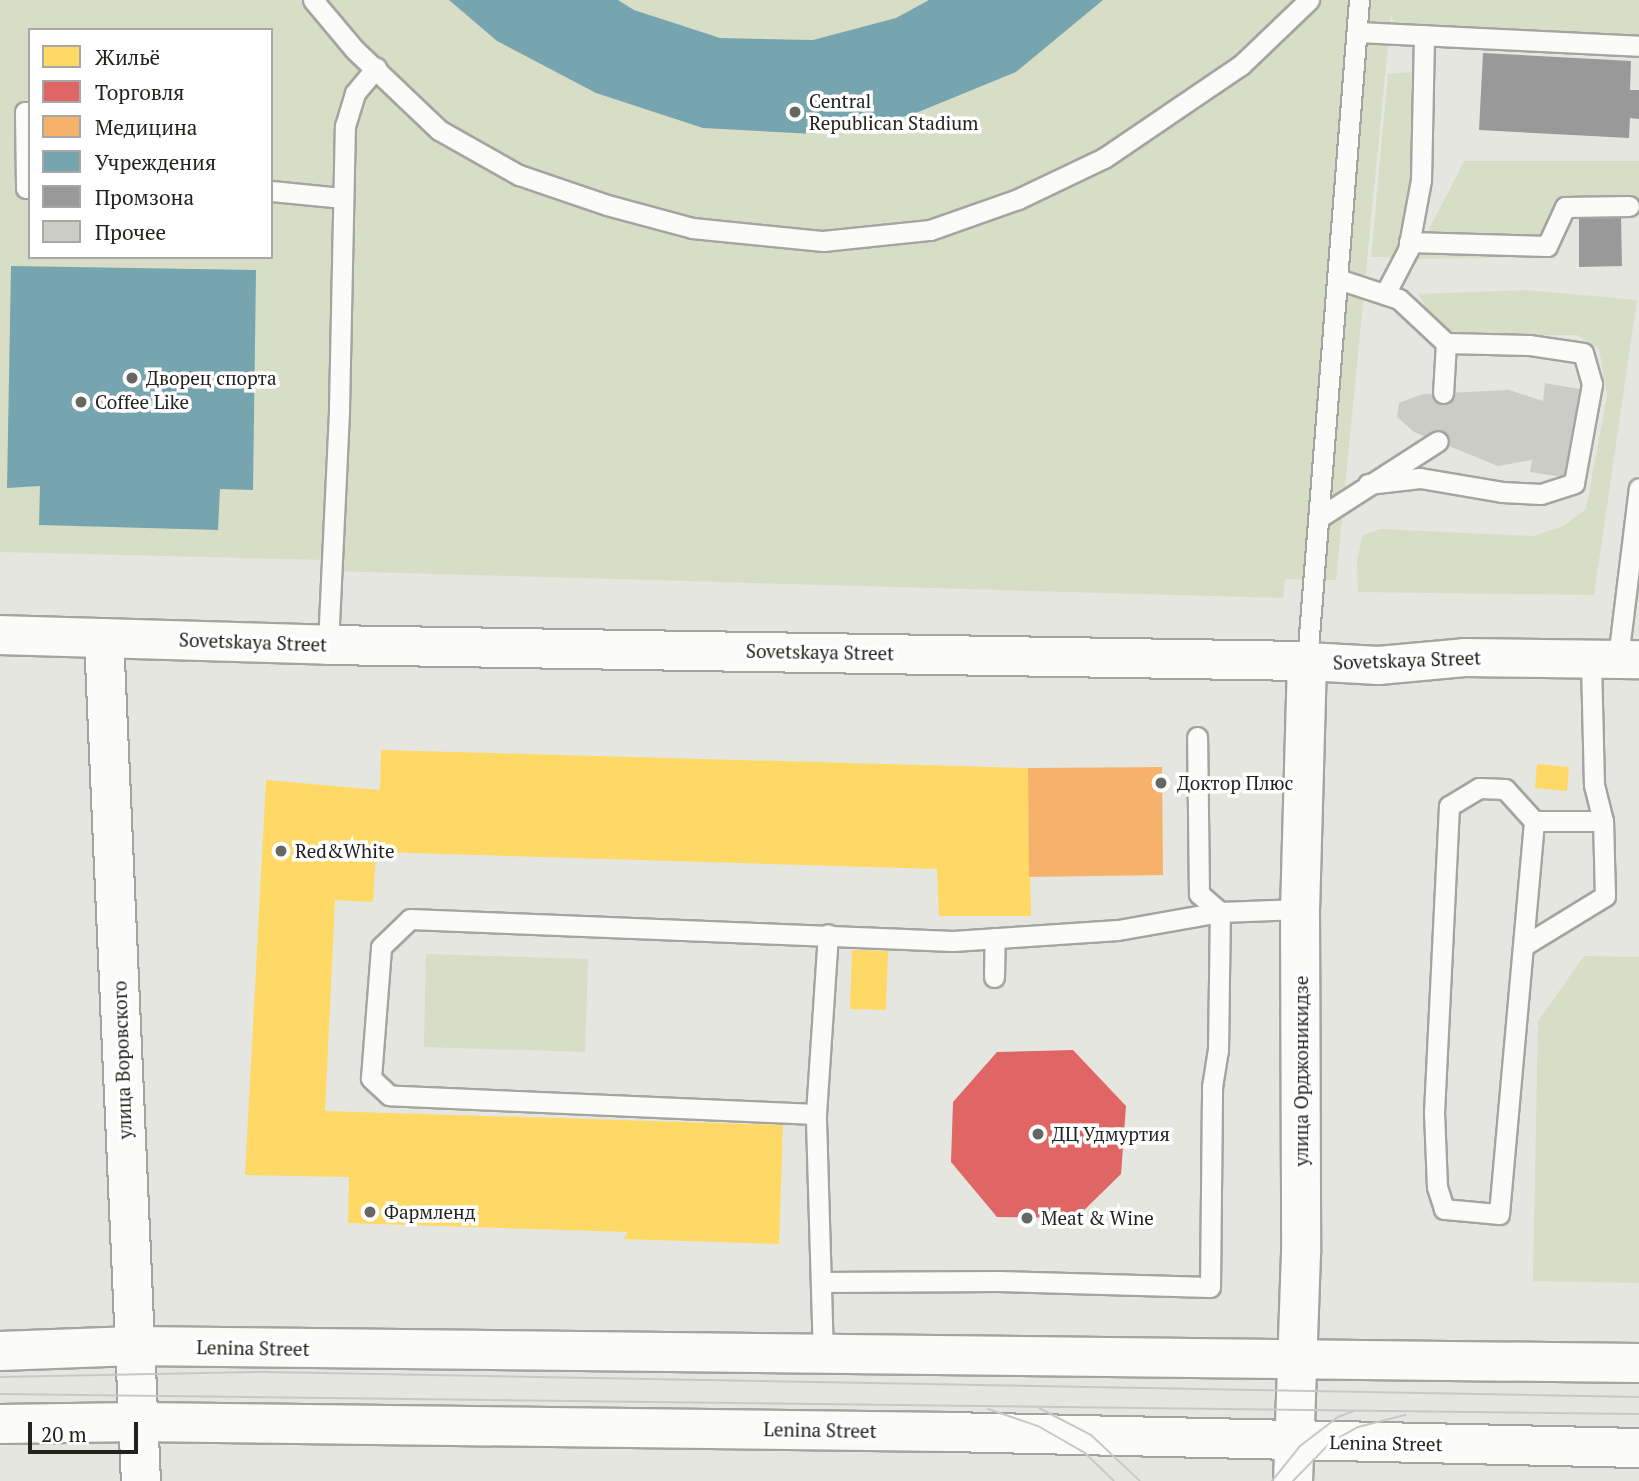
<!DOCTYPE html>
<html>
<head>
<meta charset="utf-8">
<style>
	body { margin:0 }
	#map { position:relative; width:1639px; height:1481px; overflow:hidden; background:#e5e6e0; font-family:"PT Serif",serif }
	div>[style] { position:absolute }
	.green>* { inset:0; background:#d8ddc6 }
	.homes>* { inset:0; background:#ffd966 }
	.shops>* { inset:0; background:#e06666 }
	.health>* { inset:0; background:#f6b26b }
	.public>* { inset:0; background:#76a5af }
	.industry>* { inset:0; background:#999 }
	.building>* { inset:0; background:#cbccc6 }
	.roads { filter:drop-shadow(2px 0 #a4a5a0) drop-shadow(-2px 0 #a4a5a0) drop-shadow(0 2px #a4a5a0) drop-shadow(0 -2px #a4a5a0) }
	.lane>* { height:19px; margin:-9.5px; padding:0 9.5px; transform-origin:9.5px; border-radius:9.5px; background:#fbfbfa }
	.street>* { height:37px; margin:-18.5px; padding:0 18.5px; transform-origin:18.5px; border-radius:18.5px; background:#fbfbfa }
	.secondary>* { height:38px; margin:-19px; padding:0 19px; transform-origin:19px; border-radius:19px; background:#fbfbfa }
	.primary>* { height:38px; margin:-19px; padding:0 19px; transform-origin:19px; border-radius:19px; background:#fbfbfa }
	.tram>* { height:2px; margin:-1px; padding:0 1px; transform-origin:1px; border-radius:1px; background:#c8c9c6 }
	.dots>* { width:19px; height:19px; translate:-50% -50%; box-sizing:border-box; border:4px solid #fff; border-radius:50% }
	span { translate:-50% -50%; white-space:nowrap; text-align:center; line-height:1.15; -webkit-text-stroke:7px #fff; paint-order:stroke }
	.poi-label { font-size:19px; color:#22231e }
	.left { translate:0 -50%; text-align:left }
	.street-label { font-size:19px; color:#22231e }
	.legend { position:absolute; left:28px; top:28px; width:245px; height:231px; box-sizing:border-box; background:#fff; border:2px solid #a7a7a5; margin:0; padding:9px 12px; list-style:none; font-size:21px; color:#22231e }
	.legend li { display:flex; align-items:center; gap:14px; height:35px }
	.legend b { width:35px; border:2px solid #a7a7a5 }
	.scale { position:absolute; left:28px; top:1422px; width:110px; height:32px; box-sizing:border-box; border:4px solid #22231e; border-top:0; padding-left:9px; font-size:21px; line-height:24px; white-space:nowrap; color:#22231e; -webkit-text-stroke:5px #fff; paint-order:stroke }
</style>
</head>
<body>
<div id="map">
	<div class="green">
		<div style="clip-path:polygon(evenodd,0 0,1639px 0,1639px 40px,1395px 26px,1391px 14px,1336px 580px,1285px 579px,1283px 598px,331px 571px,331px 560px,0 552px,0 0,30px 30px,271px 30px,271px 257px,30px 257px,30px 30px)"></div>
		<div style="clip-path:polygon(1412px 72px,1413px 178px,1398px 257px,1371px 257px,1388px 74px)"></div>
		<div style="clip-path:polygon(1464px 161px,1639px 161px,1639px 199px,1559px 200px,1533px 257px,1414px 259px)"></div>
		<div style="clip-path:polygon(1526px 290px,1637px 300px,1594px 595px,1358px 592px,1357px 560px,1363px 535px,1380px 529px,1534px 536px,1563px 526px,1586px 509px,1607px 395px,1599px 349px,1577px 335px,1458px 335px,1436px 324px,1418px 294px)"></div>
		<div style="clip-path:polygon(426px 954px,588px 959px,585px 1052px,424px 1047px)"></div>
		<div style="clip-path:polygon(1584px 956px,1639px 957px,1639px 1283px,1533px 1281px,1538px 1021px)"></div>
	</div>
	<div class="homes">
		<div style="clip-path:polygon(381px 750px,1028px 768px,1031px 916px,939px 916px,937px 869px,376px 852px,373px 902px,335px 900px,325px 1111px,783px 1125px,779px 1244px,623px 1239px,628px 1232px,348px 1223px,349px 1177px,245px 1175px,266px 780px,380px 790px)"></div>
		<div style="clip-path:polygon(1537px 764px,1569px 767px,1567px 791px,1535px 788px)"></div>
		<div style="clip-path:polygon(852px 950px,888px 951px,886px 1010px,850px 1009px)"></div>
	</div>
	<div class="shops">
		<div style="clip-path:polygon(1073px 1050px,1126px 1106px,1121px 1174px,1076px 1218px,997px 1217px,951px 1162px,953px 1102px,997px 1052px)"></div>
	</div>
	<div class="health">
		<div style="clip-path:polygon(1162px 767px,1163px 875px,1029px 877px,1028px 768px)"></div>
	</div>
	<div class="public">
		<div style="clip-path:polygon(449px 0,618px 0,634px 10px,720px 38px,813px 40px,896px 18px,929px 0,1103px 0,1016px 72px,911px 115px,814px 134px,703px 128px,596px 93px,497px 41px)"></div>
		<div style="clip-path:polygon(11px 266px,256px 270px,253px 490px,220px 489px,218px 530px,39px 525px,40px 486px,7px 488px)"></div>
	</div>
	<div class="industry">
		<div style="clip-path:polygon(1483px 53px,1631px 61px,1630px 90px,1639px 90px,1639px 119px,1630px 118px,1629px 138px,1479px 130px)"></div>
		<div style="clip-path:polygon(1579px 216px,1621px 216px,1622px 266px,1579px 267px)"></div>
	</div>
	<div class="building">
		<div style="clip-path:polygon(1545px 383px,1585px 390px,1570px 478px,1530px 472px,1532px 460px,1498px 466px,1414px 432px,1397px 417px,1399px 403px,1423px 394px,1509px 390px,1543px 401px)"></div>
	</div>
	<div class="roads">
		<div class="lane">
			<div style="left:313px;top:0;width:65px;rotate:50deg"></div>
			<div style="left:355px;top:50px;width:116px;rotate:43.6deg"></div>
			<div style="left:439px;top:130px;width:92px;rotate:29.4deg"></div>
			<div style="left:519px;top:175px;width:93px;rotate:18.8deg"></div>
			<div style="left:607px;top:205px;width:88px;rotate:15.1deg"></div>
			<div style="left:692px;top:228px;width:132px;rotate:5.7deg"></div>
			<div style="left:823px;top:241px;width:108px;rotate:-5.9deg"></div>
			<div style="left:930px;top:230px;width:93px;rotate:-19.4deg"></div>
			<div style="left:1018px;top:199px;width:95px;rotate:-25.5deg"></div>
			<div style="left:1104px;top:158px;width:166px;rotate:-34.2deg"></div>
			<div style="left:1241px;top:65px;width:94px;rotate:-43.7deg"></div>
			<div style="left:1357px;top:32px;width:282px;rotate:2.8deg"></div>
			<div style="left:30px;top:112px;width:5px;rotate:180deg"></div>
			<div style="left:25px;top:112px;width:76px;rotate:89.2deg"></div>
			<div style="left:26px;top:188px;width:4px"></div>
			<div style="left:271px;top:191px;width:71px;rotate:5.6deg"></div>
			<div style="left:1409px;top:242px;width:138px;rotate:1.7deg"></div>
			<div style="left:1547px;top:246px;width:43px;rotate:-65.2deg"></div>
			<div style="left:1565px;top:207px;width:64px;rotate:-0.9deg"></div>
			<div style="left:1338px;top:279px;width:64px;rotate:18.2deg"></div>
			<div style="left:1399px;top:299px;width:64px;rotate:43.1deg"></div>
			<div style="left:1446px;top:343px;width:50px;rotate:93.4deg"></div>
			<div style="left:1385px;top:294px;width:50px;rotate:-62.4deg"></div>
			<div style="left:1408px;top:250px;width:71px;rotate:-79.5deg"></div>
			<div style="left:1421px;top:180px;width:145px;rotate:-88.8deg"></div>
			<div style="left:1368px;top:484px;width:52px;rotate:-6.6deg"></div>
			<div style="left:1420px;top:478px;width:83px;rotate:9.7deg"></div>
			<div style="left:1502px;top:492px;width:39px;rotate:3deg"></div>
			<div style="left:1541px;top:494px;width:35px;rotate:-18deg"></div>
			<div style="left:1574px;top:483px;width:101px;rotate:-79.7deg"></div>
			<div style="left:1592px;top:384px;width:32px;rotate:-106deg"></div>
			<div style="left:1583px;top:353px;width:55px;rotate:-171.6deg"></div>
			<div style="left:1529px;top:345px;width:83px;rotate:-178.6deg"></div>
			<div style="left:1320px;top:517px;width:140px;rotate:-32.8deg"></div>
			<div style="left:328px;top:645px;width:237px;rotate:-87.3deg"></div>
			<div style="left:339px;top:408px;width:282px;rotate:-88.8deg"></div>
			<div style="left:345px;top:126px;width:34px;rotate:-73deg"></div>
			<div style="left:355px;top:93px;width:33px;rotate:-50deg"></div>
			<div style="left:1618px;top:658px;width:171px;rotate:-83deg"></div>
			<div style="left:1307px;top:661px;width:663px;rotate:-85.5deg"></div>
			<div style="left:1534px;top:821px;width:43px;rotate:-132.2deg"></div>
			<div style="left:1505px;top:789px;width:26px;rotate:-178deg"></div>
			<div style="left:1479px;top:788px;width:35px;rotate:149deg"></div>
			<div style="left:1449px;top:806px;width:306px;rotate:92.8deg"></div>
			<div style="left:1434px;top:1112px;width:75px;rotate:87.7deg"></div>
			<div style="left:1437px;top:1187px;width:23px;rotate:72deg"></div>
			<div style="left:1444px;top:1209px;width:55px;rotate:5.2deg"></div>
			<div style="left:1499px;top:1214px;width:395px;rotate:-84.9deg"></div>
			<div style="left:1534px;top:821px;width:69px"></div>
			<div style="left:1603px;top:821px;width:37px;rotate:-104deg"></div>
			<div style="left:1594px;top:785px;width:127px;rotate:-91.4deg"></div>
			<div style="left:1525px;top:945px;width:94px;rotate:-31.5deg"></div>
			<div style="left:1605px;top:896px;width:75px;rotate:-91.5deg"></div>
			<div style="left:994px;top:977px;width:39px;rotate:-89deg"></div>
			<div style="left:816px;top:1114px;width:180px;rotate:-86.2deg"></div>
			<div style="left:821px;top:1282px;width:177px;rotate:-0.3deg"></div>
			<div style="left:998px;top:1281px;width:212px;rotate:1.6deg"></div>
			<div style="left:1210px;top:1287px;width:200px;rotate:-89.4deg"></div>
			<div style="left:1212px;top:1087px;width:36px;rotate:-81deg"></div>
			<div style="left:1218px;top:1051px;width:139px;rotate:-89.2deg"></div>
			<div style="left:1220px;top:912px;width:28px;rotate:-139deg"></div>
			<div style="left:1199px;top:894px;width:157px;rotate:-90.7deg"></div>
			<div style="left:823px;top:1356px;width:242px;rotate:-91.7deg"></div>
			<div style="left:816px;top:1114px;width:427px;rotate:-177.5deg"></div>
			<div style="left:389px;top:1095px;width:25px;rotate:-137deg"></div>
			<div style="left:371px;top:1078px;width:131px;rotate:-85.6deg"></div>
			<div style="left:381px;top:947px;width:40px;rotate:-44deg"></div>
			<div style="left:410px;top:919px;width:543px;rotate:2.32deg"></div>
			<div style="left:953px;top:941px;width:165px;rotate:-3.8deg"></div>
			<div style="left:1118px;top:930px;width:104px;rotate:-10deg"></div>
			<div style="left:1220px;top:912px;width:80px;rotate:-2.1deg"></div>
		</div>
		<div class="street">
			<div style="left:1307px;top:661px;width:71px;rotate:3.2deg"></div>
			<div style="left:1378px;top:665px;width:86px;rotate:-5.3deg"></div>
			<div style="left:1464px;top:657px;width:175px;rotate:0.7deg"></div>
		</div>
		<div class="secondary">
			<div style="left:0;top:635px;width:328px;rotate:1.7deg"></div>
			<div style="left:328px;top:645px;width:979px;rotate:0.94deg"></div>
			<div style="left:1307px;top:661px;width:248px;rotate:91.6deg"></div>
			<div style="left:1300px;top:909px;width:344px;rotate:89.8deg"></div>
			<div style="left:1301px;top:1253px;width:228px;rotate:92deg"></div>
			<div style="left:104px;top:638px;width:844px;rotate:87.49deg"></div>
		</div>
		<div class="primary">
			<div style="left:0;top:1351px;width:134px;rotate:-2.1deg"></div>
			<div style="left:134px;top:1346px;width:1505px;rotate:0.65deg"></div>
			<div style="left:0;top:1424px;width:139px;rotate:-0.8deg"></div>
			<div style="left:139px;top:1422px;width:810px;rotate:0.71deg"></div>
			<div style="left:949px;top:1432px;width:690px;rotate:1.33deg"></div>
		</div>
	</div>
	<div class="tram">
		<div style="left:0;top:1377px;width:267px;rotate:-1.1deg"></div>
		<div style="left:267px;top:1372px;width:1372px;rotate:1.04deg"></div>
		<div style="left:0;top:1394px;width:1639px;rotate:0.7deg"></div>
		<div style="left:1039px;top:1408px;width:59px;rotate:27.4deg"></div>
		<div style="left:1091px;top:1435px;width:67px;rotate:43.2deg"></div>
		<div style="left:988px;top:1409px;width:53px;rotate:18.8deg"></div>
		<div style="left:1038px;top:1426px;width:54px;rotate:29.9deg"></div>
		<div style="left:1085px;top:1453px;width:40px;rotate:44deg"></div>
		<div style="left:1272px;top:1481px;width:45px;rotate:-51.3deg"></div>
		<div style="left:1300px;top:1446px;width:48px;rotate:-37.3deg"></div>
		<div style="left:1338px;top:1417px;width:17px;rotate:-21deg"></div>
		<div style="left:1293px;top:1481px;width:54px;rotate:-45.7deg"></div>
		<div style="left:1331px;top:1442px;width:31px;rotate:-29deg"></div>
		<div style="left:1358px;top:1427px;width:49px;rotate:-14.3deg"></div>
	</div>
	<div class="dots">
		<div style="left:795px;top:112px;background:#666762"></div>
		<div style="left:132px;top:378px;background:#666762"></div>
		<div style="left:81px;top:402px;background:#666762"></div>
		<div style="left:1161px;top:783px;background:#666762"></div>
		<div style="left:281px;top:851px;background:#666762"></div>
		<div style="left:1038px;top:1134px;background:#666762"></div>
		<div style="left:370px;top:1212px;background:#666762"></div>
		<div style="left:1027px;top:1218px;background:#666762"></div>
	</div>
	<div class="poi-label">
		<span class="left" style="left:809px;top:112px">Central<br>Republican Stadium</span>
		<span class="left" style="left:146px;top:378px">Дворец спорта</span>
		<span class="left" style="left:95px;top:402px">Coffee Like</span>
		<span class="left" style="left:1177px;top:783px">Доктор Плюс</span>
		<span class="left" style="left:295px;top:851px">Red&amp;White</span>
		<span class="left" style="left:1052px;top:1134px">ДЦ Удмуртия</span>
		<span class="left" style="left:384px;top:1212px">Фармленд</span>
		<span class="left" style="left:1041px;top:1218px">Meat &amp; Wine</span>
	</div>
	<div class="street-label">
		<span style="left:253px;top:642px;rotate:2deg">Sovetskaya Street</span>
		<span style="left:820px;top:652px;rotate:1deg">Sovetskaya Street</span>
		<span style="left:1407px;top:660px;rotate:-2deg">Sovetskaya Street</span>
		<span style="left:122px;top:1060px;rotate:-92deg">улица Воровского</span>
		<span style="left:1301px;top:1071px;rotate:-90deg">улица Орджоникидзе</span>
		<span style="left:253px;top:1348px;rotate:1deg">Lenina Street</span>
		<span style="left:820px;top:1430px;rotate:1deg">Lenina Street</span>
		<span style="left:1386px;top:1443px;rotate:1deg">Lenina Street</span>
	</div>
	<ul class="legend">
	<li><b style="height:19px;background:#ffd966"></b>Жильё</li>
	<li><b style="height:19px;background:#e06666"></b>Торговля</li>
	<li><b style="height:19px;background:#f6b26b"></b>Медицина</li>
	<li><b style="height:19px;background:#76a5af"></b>Учреждения</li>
	<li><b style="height:19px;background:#999"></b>Промзона</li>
	<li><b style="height:19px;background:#cbccc6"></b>Прочее</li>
	</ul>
	<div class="scale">20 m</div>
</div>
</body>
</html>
